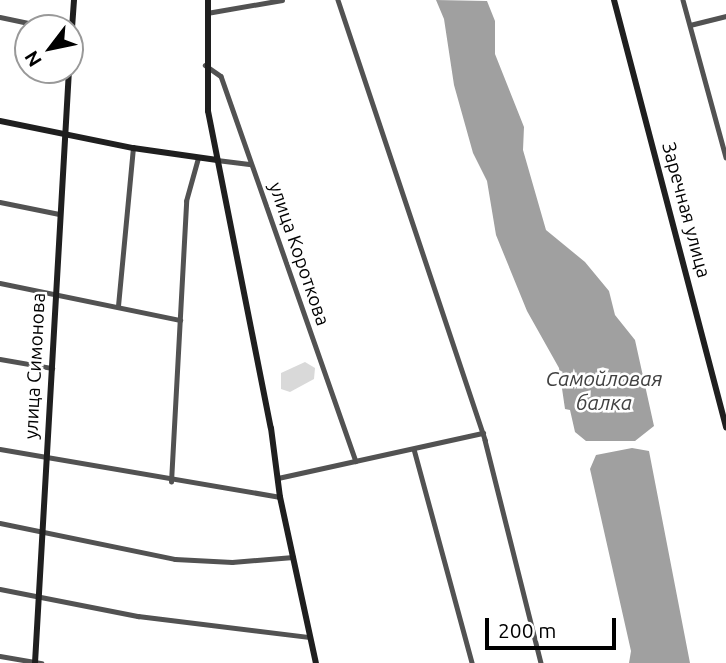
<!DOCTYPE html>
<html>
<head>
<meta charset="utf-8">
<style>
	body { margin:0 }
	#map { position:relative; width:726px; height:663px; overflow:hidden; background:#fff; font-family:Ubuntu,sans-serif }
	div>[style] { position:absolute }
	.green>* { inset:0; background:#d9d9d9 }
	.water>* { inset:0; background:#a0a0a0 }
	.street>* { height:4.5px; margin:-2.25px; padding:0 2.25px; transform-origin:2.25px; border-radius:2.25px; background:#525252 }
	.secondary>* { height:6px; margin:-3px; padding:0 3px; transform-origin:3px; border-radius:3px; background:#1f1f1f }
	span { translate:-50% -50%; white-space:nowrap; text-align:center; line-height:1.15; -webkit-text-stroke:5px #fff; paint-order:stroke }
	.street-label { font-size:19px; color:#000 }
	.water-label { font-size:21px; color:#414141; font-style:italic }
	.north { position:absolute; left:14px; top:14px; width:70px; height:70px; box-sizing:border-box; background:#fff; border:2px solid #999; border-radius:50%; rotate:238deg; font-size:19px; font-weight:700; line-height:28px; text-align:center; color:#000 }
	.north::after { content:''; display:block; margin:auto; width:24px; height:32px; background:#000; clip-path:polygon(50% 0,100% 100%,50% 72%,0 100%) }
	.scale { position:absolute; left:485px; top:618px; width:131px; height:32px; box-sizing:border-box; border:4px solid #000; border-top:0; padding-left:9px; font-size:21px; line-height:24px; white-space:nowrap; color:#000; -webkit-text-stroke:5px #fff; paint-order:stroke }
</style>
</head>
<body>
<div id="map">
	<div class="green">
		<div style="clip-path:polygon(305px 362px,315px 368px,314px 379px,290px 392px,281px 389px,281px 373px)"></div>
	</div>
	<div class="water">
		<div style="clip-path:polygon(436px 0,487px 1px,495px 21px,495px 54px,524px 127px,523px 150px,546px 230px,585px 262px,609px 291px,615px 315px,635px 340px,654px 426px,635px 441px,586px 441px,575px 432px,570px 410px,565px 409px,559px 368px,527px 311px,496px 235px,487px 181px,473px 153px,454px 85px,444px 19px)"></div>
		<div style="clip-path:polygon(632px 448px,649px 451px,690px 663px,629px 663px,631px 651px,590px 469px,596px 455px)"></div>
	</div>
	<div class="street">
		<div style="left:338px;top:0;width:464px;rotate:71.5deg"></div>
		<div style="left:485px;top:440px;width:230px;rotate:75.9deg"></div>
		<div style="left:683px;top:0;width:163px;rotate:74.7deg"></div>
		<div style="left:207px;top:13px;width:76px;rotate:-9.8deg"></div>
		<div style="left:0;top:17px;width:53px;rotate:11.9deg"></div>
		<div style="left:690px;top:25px;width:37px;rotate:-14deg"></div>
		<div style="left:205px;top:65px;width:19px;rotate:35deg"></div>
		<div style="left:221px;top:76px;width:408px;rotate:70.7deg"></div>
		<div style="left:217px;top:160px;width:34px;rotate:7deg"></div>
		<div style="left:0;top:202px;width:60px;rotate:11.5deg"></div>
		<div style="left:0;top:283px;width:184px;rotate:11.6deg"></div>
		<div style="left:118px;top:306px;width:159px;rotate:-84.6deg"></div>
		<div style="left:0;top:359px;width:53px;rotate:9.8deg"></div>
		<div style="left:0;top:449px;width:284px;rotate:9.7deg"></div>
		<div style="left:414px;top:449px;width:222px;rotate:74.8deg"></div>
		<div style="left:278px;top:478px;width:210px;rotate:-12.4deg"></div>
		<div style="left:171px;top:482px;width:281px;rotate:-86.9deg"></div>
		<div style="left:186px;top:201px;width:45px;rotate:-74.4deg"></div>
		<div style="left:0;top:523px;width:179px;rotate:11.6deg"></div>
		<div style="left:175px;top:559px;width:57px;rotate:3deg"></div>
		<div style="left:232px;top:562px;width:61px;rotate:-4.7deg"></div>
		<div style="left:0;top:589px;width:141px;rotate:11.1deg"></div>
		<div style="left:138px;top:616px;width:173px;rotate:7deg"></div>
		<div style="left:0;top:656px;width:42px;rotate:9.7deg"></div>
	</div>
	<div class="secondary">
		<div style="left:208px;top:0;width:111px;rotate:90deg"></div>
		<div style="left:208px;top:111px;width:323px;rotate:78.8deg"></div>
		<div style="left:271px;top:428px;width:70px;rotate:82.6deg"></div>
		<div style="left:280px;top:497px;width:170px;rotate:77.8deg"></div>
		<div style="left:614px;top:0;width:442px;rotate:75.3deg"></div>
		<div style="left:70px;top:56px;width:56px;rotate:-85.9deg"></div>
		<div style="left:0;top:121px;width:136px;rotate:11.5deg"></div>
		<div style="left:133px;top:148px;width:85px;rotate:8.1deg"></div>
		<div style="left:35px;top:663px;width:594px;rotate:-86.72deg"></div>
	</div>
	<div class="street-label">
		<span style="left:686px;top:210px;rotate:75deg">Заречная улица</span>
		<span style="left:299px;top:254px;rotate:71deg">улица Короткова</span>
		<span style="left:35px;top:366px;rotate:-87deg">улица Симонова</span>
	</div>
	<div class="water-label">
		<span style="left:604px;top:390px">Самойловая<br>балка</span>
	</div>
	<div class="north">N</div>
	<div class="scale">200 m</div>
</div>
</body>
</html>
